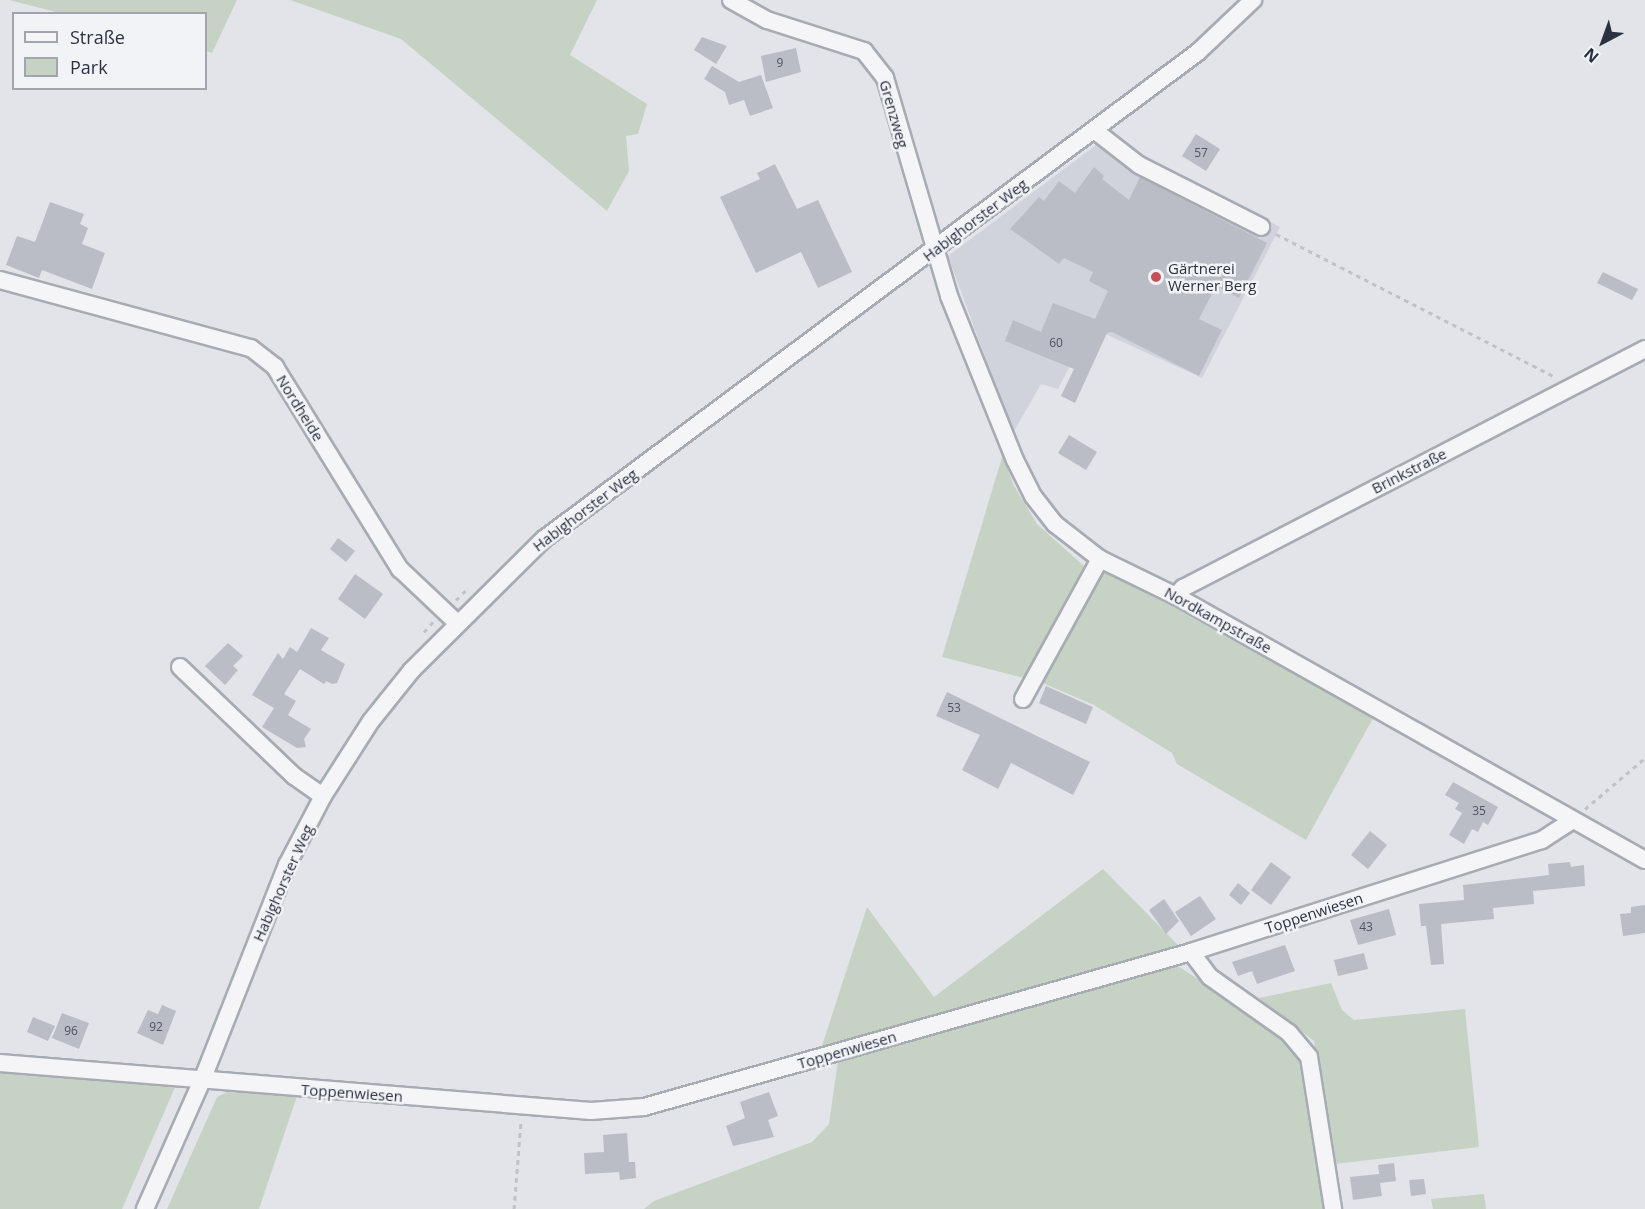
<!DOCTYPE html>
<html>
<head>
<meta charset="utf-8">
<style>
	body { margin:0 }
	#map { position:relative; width:1645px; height:1209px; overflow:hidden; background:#e2e4e9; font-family:"Open Sans",sans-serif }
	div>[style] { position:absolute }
	.built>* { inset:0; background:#d0d3db }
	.green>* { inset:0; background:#c6d3c4 }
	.building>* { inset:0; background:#babdc6 }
	.path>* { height:3px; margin-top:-1.5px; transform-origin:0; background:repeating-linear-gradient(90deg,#c0c2c8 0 4.5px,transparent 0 9px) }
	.roads { filter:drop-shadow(2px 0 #a7abb3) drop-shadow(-2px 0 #a7abb3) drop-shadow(0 2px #a7abb3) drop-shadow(0 -2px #a7abb3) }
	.minor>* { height:16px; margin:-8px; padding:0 8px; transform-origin:8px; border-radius:8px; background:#f5f5f8 }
	.dots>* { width:16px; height:16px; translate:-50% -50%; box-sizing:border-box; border:3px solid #f2f3f7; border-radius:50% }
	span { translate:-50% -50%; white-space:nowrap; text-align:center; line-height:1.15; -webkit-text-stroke:5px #f2f3f7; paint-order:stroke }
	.number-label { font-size:12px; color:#4f5462 }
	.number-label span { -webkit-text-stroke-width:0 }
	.street-label { font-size:15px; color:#2b3140 }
	.poi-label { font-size:15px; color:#2b3140 }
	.left { translate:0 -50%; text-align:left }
	.legend { position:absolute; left:12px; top:12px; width:195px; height:78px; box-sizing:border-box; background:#f2f3f7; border:2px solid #a2a5ae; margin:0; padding:8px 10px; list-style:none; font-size:18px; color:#2b3140 }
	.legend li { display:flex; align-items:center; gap:12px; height:30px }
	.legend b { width:30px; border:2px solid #a2a5ae }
	.north { position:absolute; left:1573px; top:12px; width:60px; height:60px; -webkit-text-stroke:4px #f2f3f7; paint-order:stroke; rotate:221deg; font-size:16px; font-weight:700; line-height:24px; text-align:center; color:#2b3140 }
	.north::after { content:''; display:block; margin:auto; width:21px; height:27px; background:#2b3140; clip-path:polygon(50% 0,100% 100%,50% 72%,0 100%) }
</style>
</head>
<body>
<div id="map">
	<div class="built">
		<div style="clip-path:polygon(1108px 136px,1143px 158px,1280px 227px,1202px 378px,1090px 327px,1058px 389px,1041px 384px,1013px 433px,948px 256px)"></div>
	</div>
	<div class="green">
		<div style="clip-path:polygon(9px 0,237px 0,212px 53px,206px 51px,206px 14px,60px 13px)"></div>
		<div style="clip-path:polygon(290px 0,597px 0,570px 55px,647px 104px,638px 134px,626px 136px,629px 171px,607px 211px,401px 39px)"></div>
		<div style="clip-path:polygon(1003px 454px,1013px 484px,1037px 524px,1084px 566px,1024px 678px,942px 657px)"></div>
		<div style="clip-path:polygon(1108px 571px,1373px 718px,1306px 840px,1177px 764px,1172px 753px,1094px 705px,1038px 681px,1098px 577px)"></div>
		<div style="clip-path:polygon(1103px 869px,1179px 946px,820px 1052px,867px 907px,934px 997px)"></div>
		<div style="clip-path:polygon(1178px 966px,1285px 1036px,1301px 1055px,1326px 1209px,644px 1209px,654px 1201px,812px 1142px,829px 1124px,838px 1061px)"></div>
		<div style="clip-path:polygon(1331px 983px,1342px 1010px,1354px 1020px,1465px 1009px,1479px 1147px,1335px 1164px,1314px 1041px,1259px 998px)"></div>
		<div style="clip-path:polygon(0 1070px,176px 1085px,122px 1209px,0 1209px)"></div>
		<div style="clip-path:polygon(227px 1092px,297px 1096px,259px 1209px,167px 1209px,217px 1097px)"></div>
		<div style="clip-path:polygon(1484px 1194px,1486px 1209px,1433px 1209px,1431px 1199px)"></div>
	</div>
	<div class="building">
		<div style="clip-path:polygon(702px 37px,727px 46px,716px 64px,694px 50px)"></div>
		<div style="clip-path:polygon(796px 48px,801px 72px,766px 82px,761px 56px)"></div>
		<div style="clip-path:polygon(712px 66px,739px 82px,761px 75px,773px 108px,750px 116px,744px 100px,729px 105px,725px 92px,704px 79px)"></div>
		<div style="clip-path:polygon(1196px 134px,1220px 149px,1206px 171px,1182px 156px)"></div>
		<div style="clip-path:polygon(775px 164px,797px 209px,818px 200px,852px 272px,818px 288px,801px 252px,756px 273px,720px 197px,760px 179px,757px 173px)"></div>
		<div style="clip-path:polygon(1094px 167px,1104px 176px,1102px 179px,1129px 200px,1140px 177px,1267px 243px,1239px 298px,1216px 286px,1199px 319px,1222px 330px,1199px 376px,1112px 332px,1107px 333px,1075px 403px,1061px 396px,1074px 369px,1005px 341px,1013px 320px,1041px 332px,1053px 303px,1095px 319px,1108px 291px,1089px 281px,1093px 272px,1064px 258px,1059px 264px,1010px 229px,1039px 197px,1044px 201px,1059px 181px,1075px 193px)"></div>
		<div style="clip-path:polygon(50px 202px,84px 214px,80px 224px,88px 228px,82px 244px,105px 253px,92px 289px,42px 270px,39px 278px,6px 265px,17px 236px,35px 242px)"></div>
		<div style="clip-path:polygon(1603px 272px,1638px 289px,1632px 300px,1597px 283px)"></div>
		<div style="clip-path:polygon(1069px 435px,1097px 452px,1086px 470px,1058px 453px)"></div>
		<div style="clip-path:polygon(338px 538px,355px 551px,346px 562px,330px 549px)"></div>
		<div style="clip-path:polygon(355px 574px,383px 594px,365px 619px,338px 599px)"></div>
		<div style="clip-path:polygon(311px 628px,329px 638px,321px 650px,345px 664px,337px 683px,332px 684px,326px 681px,324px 684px,300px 669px,284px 694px,296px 701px,288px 715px,311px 729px,304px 739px,306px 747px,297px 748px,262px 727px,274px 708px,252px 695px,278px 653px,283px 659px,290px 647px,297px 652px)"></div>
		<div style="clip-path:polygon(228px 643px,243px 656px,233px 666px,238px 670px,225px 685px,205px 666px)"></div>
		<div style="clip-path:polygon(1046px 686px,1093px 707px,1086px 724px,1039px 703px)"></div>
		<div style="clip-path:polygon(947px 692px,1090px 762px,1073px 795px,1011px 763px,998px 789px,962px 770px,980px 735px,936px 716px)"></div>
		<div style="clip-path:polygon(1453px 782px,1498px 807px,1488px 825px,1483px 822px,1478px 832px,1472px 829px,1464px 844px,1449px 835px,1462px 813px,1455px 809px,1459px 803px,1445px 795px)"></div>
		<div style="clip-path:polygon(1370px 831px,1387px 845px,1368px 869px,1351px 855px)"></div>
		<div style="clip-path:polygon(1271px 862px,1291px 877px,1271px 905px,1251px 890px)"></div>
		<div style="clip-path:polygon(1570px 862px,1571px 867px,1584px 865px,1585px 886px,1533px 891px,1534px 904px,1493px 908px,1494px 919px,1441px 924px,1444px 964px,1431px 965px,1426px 926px,1421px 926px,1419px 904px,1464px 900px,1463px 885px,1549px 875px,1548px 864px)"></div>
		<div style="clip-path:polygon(1238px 883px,1250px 893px,1241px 905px,1229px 895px)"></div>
		<div style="clip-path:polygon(1200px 896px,1216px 919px,1191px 936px,1175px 912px)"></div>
		<div style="clip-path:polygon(1164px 899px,1179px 921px,1166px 934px,1149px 910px)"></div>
		<div style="clip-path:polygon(1645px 905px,1645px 933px,1623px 936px,1620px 914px,1631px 913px,1631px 907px)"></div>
		<div style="clip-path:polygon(1389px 909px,1396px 935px,1358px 945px,1350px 920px)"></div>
		<div style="clip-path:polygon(1285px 945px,1295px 971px,1257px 984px,1252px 971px,1238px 976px,1232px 962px)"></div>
		<div style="clip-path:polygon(1364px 953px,1368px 969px,1338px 976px,1334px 960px)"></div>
		<div style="clip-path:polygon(162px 1005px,176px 1011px,163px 1045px,137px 1033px,148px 1010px,158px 1014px)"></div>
		<div style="clip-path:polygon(62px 1013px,89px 1023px,79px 1049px,52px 1038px)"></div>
		<div style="clip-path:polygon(33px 1017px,55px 1026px,48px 1041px,27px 1032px)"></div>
		<div style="clip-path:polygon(769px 1092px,778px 1116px,768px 1120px,774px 1137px,733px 1146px,726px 1126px,745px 1118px,740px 1102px)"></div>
		<div style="clip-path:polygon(627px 1133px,629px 1162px,635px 1162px,636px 1178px,620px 1180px,619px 1172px,585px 1174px,584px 1153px,604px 1152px,603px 1135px)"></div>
		<div style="clip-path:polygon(1394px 1163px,1396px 1181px,1380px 1183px,1382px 1196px,1353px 1200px,1350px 1177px,1379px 1174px,1380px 1180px,1378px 1165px)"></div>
		<div style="clip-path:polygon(1424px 1179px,1426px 1194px,1411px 1196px,1409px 1180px)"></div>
	</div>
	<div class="path">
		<div style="left:1276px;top:234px;width:314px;rotate:27.1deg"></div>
		<div style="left:456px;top:600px;width:14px;rotate:-45deg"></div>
		<div style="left:424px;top:632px;width:15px;rotate:-48deg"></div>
		<div style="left:1585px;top:809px;width:79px;rotate:-40.4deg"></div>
		<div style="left:514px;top:1209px;width:87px;rotate:-85.4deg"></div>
	</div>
	<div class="roads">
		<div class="minor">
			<div style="left:731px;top:0;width:41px;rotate:29.1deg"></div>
			<div style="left:767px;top:20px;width:102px;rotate:17.7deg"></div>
			<div style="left:864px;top:51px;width:34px;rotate:52deg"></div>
			<div style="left:885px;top:78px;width:227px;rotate:73.6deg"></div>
			<div style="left:949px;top:296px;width:177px;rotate:68.1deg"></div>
			<div style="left:1015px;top:460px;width:40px;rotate:63.4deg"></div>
			<div style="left:1033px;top:496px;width:36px;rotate:52deg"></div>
			<div style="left:1055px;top:524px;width:57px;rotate:37.9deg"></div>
			<div style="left:1100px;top:559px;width:85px;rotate:26deg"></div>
			<div style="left:1176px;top:596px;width:538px;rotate:29.38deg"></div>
			<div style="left:1094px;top:130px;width:57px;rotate:37.9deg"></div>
			<div style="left:1139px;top:165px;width:137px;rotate:26.9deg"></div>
			<div style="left:0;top:280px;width:260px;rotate:15.2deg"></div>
			<div style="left:251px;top:348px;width:31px;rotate:38deg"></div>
			<div style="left:275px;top:367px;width:238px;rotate:58.3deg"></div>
			<div style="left:400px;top:569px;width:77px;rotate:43.4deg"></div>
			<div style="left:1176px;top:596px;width:11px;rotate:-49deg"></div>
			<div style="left:1183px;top:588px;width:520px;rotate:-27.35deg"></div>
			<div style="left:180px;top:667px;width:158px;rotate:43.7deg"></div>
			<div style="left:294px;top:776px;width:35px;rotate:35deg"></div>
			<div style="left:1023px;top:699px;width:160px;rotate:-61.2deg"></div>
			<div style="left:1191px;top:952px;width:31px;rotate:53deg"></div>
			<div style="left:1210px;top:977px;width:97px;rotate:35.3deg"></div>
			<div style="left:1289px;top:1033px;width:31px;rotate:50deg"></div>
			<div style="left:1309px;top:1057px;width:154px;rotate:81deg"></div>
			<div style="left:0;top:1063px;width:593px;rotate:4.64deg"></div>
			<div style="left:591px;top:1111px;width:53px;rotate:-4.3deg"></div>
			<div style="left:644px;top:1107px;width:569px;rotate:-15.82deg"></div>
			<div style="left:1191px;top:952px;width:368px;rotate:-17.7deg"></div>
			<div style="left:1542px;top:840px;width:35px;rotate:-33deg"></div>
			<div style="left:145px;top:1209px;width:143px;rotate:-66.1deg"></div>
			<div style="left:203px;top:1078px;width:229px;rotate:-68.5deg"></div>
			<div style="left:287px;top:865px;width:78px;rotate:-62.4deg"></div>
			<div style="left:323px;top:796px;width:89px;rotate:-57.4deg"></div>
			<div style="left:371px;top:721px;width:65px;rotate:-51.2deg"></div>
			<div style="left:412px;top:670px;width:186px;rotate:-44.8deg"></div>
			<div style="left:544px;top:539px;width:815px;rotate:-36.67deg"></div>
			<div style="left:1198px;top:52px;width:76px;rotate:-43.4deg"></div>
		</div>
	</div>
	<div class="dots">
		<div style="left:1156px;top:277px;background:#c65058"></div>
	</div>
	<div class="number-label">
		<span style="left:780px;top:63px">9</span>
		<span style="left:1201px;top:153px">57</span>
		<span style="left:1056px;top:343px">60</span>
		<span style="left:954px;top:708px">53</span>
		<span style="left:1479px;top:811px">35</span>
		<span style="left:1366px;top:927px">43</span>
		<span style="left:156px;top:1027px">92</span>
		<span style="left:71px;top:1031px">96</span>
	</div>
	<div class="street-label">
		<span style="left:894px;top:114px;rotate:74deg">Grenzweg</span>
		<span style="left:975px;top:220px;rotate:-37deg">Habighorster Weg</span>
		<span style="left:300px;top:408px;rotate:58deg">Nordheide</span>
		<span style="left:1409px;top:471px;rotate:-27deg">Brinkstraße</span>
		<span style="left:585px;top:510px;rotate:-37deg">Habighorster Weg</span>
		<span style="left:1218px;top:620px;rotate:29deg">Nordkampstraße</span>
		<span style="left:283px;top:883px;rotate:-66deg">Habighorster Weg</span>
		<span style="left:1314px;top:913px;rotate:-18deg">Toppenwiesen</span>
		<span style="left:847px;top:1050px;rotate:-16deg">Toppenwiesen</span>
		<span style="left:352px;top:1093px;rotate:4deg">Toppenwiesen</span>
	</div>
	<div class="poi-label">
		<span class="left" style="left:1168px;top:277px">Gärtnerei<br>Werner Berg</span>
	</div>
	<ul class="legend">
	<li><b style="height:8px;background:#f5f5f8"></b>Straße</li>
	<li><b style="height:16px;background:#c6d3c4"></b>Park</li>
	</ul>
	<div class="north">N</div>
</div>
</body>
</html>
